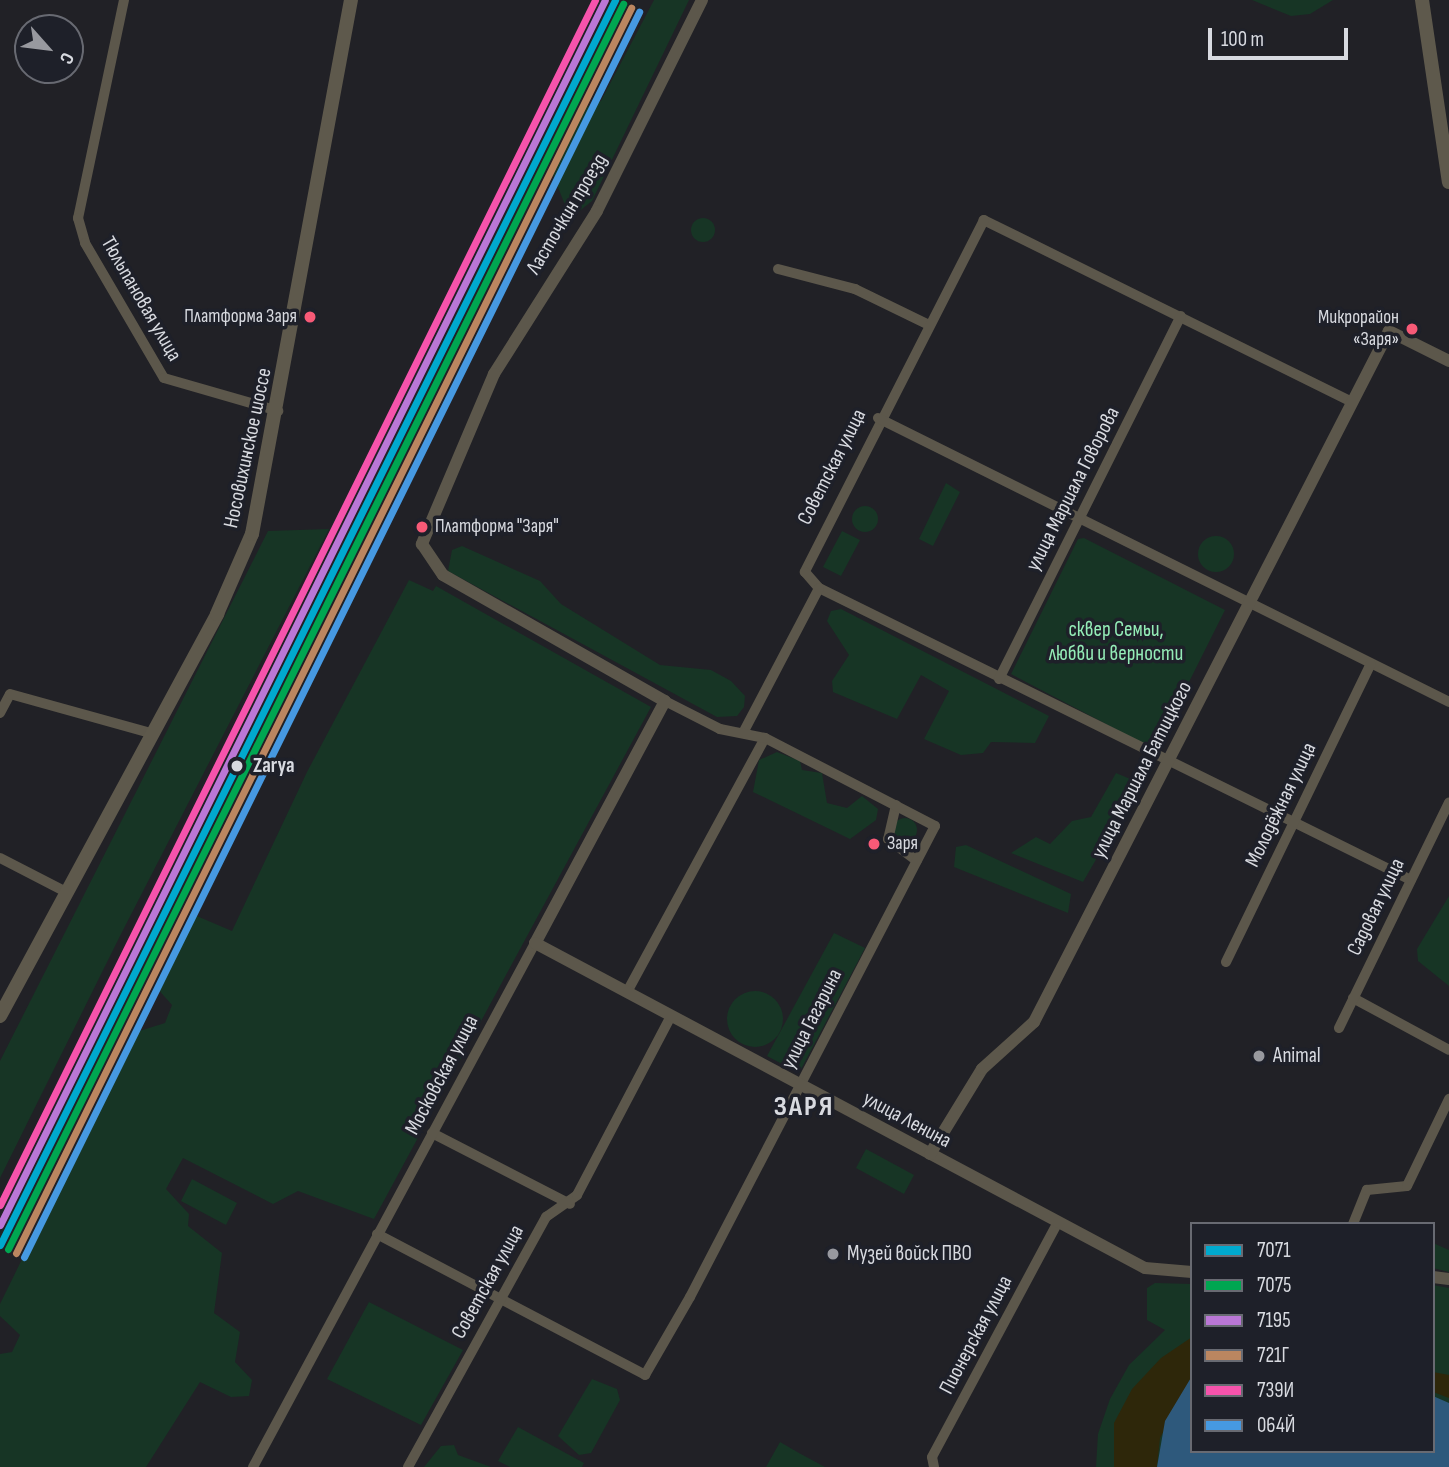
<!DOCTYPE html>
<html>
<head>
<meta charset="utf-8">
<style>
	body { margin:0 }
	#map { position:relative; width:1449px; height:1467px; overflow:hidden; background:#212126; font-family:"Sofia Sans Condensed",sans-serif }
	div>[style] { position:absolute }
	.green>* { inset:0; background:#173525 }
	.round { border-radius:50% }
	.sand>* { inset:0; background:#2e270a }
	.water>* { inset:0; background:#2e597c }
	.minor>* { height:10px; margin:-5px; padding:0 5px; transform-origin:5px; border-radius:5px; background:#5c574b }
	.tertiary>* { height:12px; margin:-6px; padding:0 6px; transform-origin:6px; border-radius:6px; background:#5c574b }
	.secondary>* { height:14px; margin:-7px; padding:0 7px; transform-origin:7px; border-radius:7px; background:#5e594c }
	.rail-1>* { height:7px; margin:-3.5px; padding:0 3.5px; transform-origin:3.5px; border-radius:3.5px; background:#00a9ce }
	.rail-2>* { height:7px; margin:-3.5px; padding:0 3.5px; transform-origin:3.5px; border-radius:3.5px; background:#00a651 }
	.rail-3>* { height:7px; margin:-3.5px; padding:0 3.5px; transform-origin:3.5px; border-radius:3.5px; background:#ba77d6 }
	.rail-4>* { height:7px; margin:-3.5px; padding:0 3.5px; transform-origin:3.5px; border-radius:3.5px; background:#bb8660 }
	.rail-5>* { height:7px; margin:-3.5px; padding:0 3.5px; transform-origin:3.5px; border-radius:3.5px; background:#f653ac }
	.rail-6>* { height:7px; margin:-3.5px; padding:0 3.5px; transform-origin:3.5px; border-radius:3.5px; background:#4699e1 }
	.dots>* { width:19px; height:19px; translate:-50% -50%; box-sizing:border-box; border:4px solid #1e2029; border-radius:50% }
	span { translate:-50% -50%; white-space:nowrap; text-align:center; line-height:1.15; -webkit-text-stroke:7px #1e2029; paint-order:stroke }
	.bus-label { font-size:19px; color:#d8dae0 }
	.right { translate:-100% -50%; text-align:right }
	.left { translate:0 -50%; text-align:left }
	.street-label { font-size:21px; color:#d8dae0 }
	.park-label { font-size:21px; color:#94ecb7 }
	.stop-label { font-size:21px; color:#d8dae0; font-weight:700 }
	.poi-label { font-size:21px; color:#d8dae0 }
	.district-label { font-size:28px; color:#d8dae0; font-weight:700; letter-spacing:2px }
	.legend { position:absolute; left:1190px; top:1222px; width:245px; height:231px; box-sizing:border-box; background:#1e2029; border:2px solid #686a72; margin:0; padding:9px 12px; list-style:none; font-size:21px; color:#d8dae0 }
	.legend li { display:flex; align-items:center; gap:14px; height:35px }
	.legend b { width:35px; border:2px solid #686a72 }
	.north { position:absolute; left:14px; top:14px; width:70px; height:70px; box-sizing:border-box; background:#1e2029; border:2px solid #686a72; border-radius:50%; rotate:118deg; font-size:19px; font-weight:700; line-height:28px; text-align:center; color:#d8dae0 }
	.north::after { content:''; display:block; margin:auto; width:24px; height:32px; background:#98999f; clip-path:polygon(50% 0,100% 100%,50% 72%,0 100%) }
	.scale { position:absolute; left:1208px; top:28px; width:140px; height:32px; box-sizing:border-box; border:4px solid #d8dae0; border-top:0; padding-left:9px; font-size:21px; line-height:24px; white-space:nowrap; color:#d8dae0; -webkit-text-stroke:5px #1e2029; paint-order:stroke }
</style>
</head>
<body>
<div id="map">
	<div class="green">
		<div style="clip-path:polygon(654px 0,689px 0,592px 201px,577px 213px,565px 205px,550px 167px,577px 111px,601px 101px)"></div>
		<div style="clip-path:polygon(1252px 0,1333px 0,1310px 14px,1291px 16px)"></div>
		<div class="round" style="left:691px;top:218px;width:24px;height:24px"></div>
		<div style="clip-path:polygon(946px 483px,960px 492px,933px 546px,919px 539px)"></div>
		<div class="round" style="left:852px;top:506px;width:26px;height:26px"></div>
		<div style="clip-path:polygon(329px 529px,120px 936px,0 1178px,0 1061px,268px 531px)"></div>
		<div style="clip-path:polygon(842px 531px,860px 540px,841px 576px,823px 567px)"></div>
		<div class="round" style="left:1198px;top:536px;width:36px;height:36px"></div>
		<div style="clip-path:polygon(1084px 538px,1225px 610px,1161px 738px,1146px 745px,1011px 674px,1078px 539px)"></div>
		<div style="clip-path:polygon(462px 546px,540px 581px,561px 604px,660px 665px,711px 670px,731px 681px,745px 696px,744px 707px,737px 716px,717px 717px,448px 571px,452px 550px)"></div>
		<div style="clip-path:polygon(409px 580px,433px 591px,436px 586px,651px 707px,374px 1219px,298px 1191px,273px 1204px,183px 1158px,166px 1189px,189px 1214px,188px 1226px,222px 1253px,214px 1313px,240px 1332px,235px 1362px,252px 1380px,249px 1396px,231px 1397px,200px 1382px,146px 1467px,0 1467px,0 1354px,12px 1352px,20px 1335px,0 1316px,0 1304px,133px 1033px,165px 1023px,172px 1005px,156px 987px,192px 914px,232px 931px,307px 772px)"></div>
		<div style="clip-path:polygon(841px 609px,1049px 716px,1035px 743px,991px 742px,983px 753px,961px 755px,924px 739px,949px 691px,921px 675px,897px 719px,833px 692px,832px 681px,849px 655px,827px 621px,831px 611px)"></div>
		<div style="clip-path:polygon(777px 752px,800px 761px,802px 770px,822px 773px,827px 803px,847px 808px,862px 796px,878px 809px,876px 820px,850px 839px,753px 792px,759px 760px)"></div>
		<div style="clip-path:polygon(1116px 773px,1135px 781px,1135px 792px,1083px 882px,1011px 853px,1036px 837px,1050px 844px,1072px 821px,1091px 817px)"></div>
		<div class="round" style="left:893px;top:818px;width:24px;height:24px"></div>
		<div style="clip-path:polygon(966px 845px,1071px 894px,1068px 913px,954px 867px,956px 847px)"></div>
		<div style="clip-path:polygon(1449px 896px,1449px 986px,1418px 961px,1417px 949px)"></div>
		<div style="clip-path:polygon(834px 933px,865px 948px,799px 1073px,767px 1056px)"></div>
		<div class="round" style="left:727px;top:991px;width:56px;height:56px"></div>
		<div style="clip-path:polygon(866px 1149px,914px 1175px,904px 1194px,856px 1168px)"></div>
		<div style="clip-path:polygon(192px 1179px,237px 1203px,226px 1225px,181px 1201px)"></div>
		<div style="clip-path:polygon(1433px 1243px,1449px 1250px,1449px 1272px,1433px 1268px)"></div>
		<div style="clip-path:polygon(1155px 1283px,1192px 1284px,1192px 1451px,1433px 1451px,1433px 1285px,1449px 1288px,1449px 1467px,1096px 1467px,1098px 1434px,1110px 1399px,1129px 1365px,1165px 1330px,1147px 1320px,1147px 1288px)"></div>
		<div style="clip-path:polygon(369px 1302px,463px 1350px,421px 1425px,327px 1379px)"></div>
		<div style="clip-path:polygon(592px 1379px,617px 1389px,620px 1400px,591px 1453px,579px 1455px,558px 1436px)"></div>
		<div style="clip-path:polygon(518px 1427px,584px 1463px,582px 1467px,510px 1467px,498px 1461px)"></div>
		<div style="clip-path:polygon(780px 1442px,799px 1453px,825px 1467px,766px 1467px)"></div>
		<div style="clip-path:polygon(454px 1445px,458px 1455px,491px 1467px,424px 1467px,441px 1446px)"></div>
	</div>
	<div class="sand">
		<div style="clip-path:polygon(1192px 1337px,1192px 1376px,1160px 1438px,1157px 1467px,1114px 1467px,1114px 1423px,1132px 1389px,1161px 1358px)"></div>
		<div style="clip-path:polygon(1433px 1372px,1449px 1375px,1449px 1398px,1433px 1392px)"></div>
	</div>
	<div class="water">
		<div style="clip-path:polygon(1192px 1376px,1192px 1451px,1433px 1451px,1433px 1396px,1449px 1403px,1449px 1467px,1157px 1467px,1165px 1421px)"></div>
	</div>
	<div class="minor">
		<div style="left:124px;top:0;width:223px;rotate:101.9deg"></div>
		<div style="left:78px;top:218px;width:26px;rotate:74deg"></div>
		<div style="left:85px;top:243px;width:156px;rotate:59.7deg"></div>
		<div style="left:164px;top:378px;width:119px;rotate:16.1deg"></div>
		<div style="left:778px;top:269px;width:80px;rotate:14.6deg"></div>
		<div style="left:855px;top:289px;width:80px;rotate:25.9deg"></div>
		<div style="left:1352px;top:402px;width:411px;rotate:-153.7deg"></div>
		<div style="left:984px;top:220px;width:395px;rotate:117deg"></div>
		<div style="left:805px;top:572px;width:21px;rotate:49deg"></div>
		<div style="left:819px;top:588px;width:660px;rotate:26.25deg"></div>
		<div style="left:878px;top:418px;width:638px;rotate:26.44deg"></div>
		<div style="left:999px;top:679px;width:406px;rotate:-63.4deg"></div>
		<div style="left:0;top:713px;width:21px;rotate:-62deg"></div>
		<div style="left:10px;top:694px;width:149px;rotate:15.5deg"></div>
		<div style="left:744px;top:731px;width:161px;rotate:-62.3deg"></div>
		<div style="left:896px;top:805px;width:35px;rotate:103deg"></div>
		<div style="left:888px;top:839px;width:36px;rotate:37deg"></div>
		<div style="left:0;top:858px;width:76px;rotate:27.2deg"></div>
		<div style="left:1226px;top:962px;width:331px;rotate:-64.1deg"></div>
		<div style="left:627px;top:992px;width:289px;rotate:-61.5deg"></div>
		<div style="left:1353px;top:998px;width:109px;rotate:28.4deg"></div>
		<div style="left:1339px;top:1028px;width:251px;rotate:-64deg"></div>
		<div style="left:432px;top:1133px;width:155px;rotate:27.2deg"></div>
		<div style="left:1353px;top:1224px;width:37px;rotate:-68deg"></div>
		<div style="left:1367px;top:1190px;width:40px;rotate:-5.7deg"></div>
		<div style="left:1407px;top:1186px;width:97px;rotate:-64.2deg"></div>
		<div style="left:377px;top:1234px;width:303px;rotate:27.7deg"></div>
		<div style="left:645px;top:1375px;width:90px;rotate:-60deg"></div>
		<div style="left:690px;top:1297px;width:531px;rotate:-62.52deg"></div>
		<div style="left:935px;top:826px;width:191px;rotate:-152.6deg"></div>
		<div style="left:765px;top:738px;width:46px;rotate:-168.7deg"></div>
		<div style="left:720px;top:729px;width:62px;rotate:-153deg"></div>
		<div style="left:253px;top:1467px;width:595px;rotate:-61.71deg"></div>
		<div style="left:408px;top:1467px;width:286px;rotate:-61.1deg"></div>
		<div style="left:546px;top:1217px;width:38px;rotate:-35deg"></div>
		<div style="left:577px;top:1195px;width:202px;rotate:-62.3deg"></div>
		<div style="left:934px;top:1467px;width:10px;rotate:-101deg"></div>
		<div style="left:932px;top:1457px;width:267px;rotate:-61.8deg"></div>
	</div>
	<div class="tertiary">
		<div style="left:702px;top:0;width:236px;rotate:116.5deg"></div>
		<div style="left:597px;top:211px;width:193px;rotate:122.3deg"></div>
		<div style="left:494px;top:374px;width:185px;rotate:113deg"></div>
		<div style="left:422px;top:544px;width:37px;rotate:56deg"></div>
		<div style="left:443px;top:575px;width:255px;rotate:29.6deg"></div>
		<div style="left:665px;top:701px;width:275px;rotate:118.2deg"></div>
		<div style="left:535px;top:943px;width:691px;rotate:28.05deg"></div>
		<div style="left:1145px;top:1268px;width:47px;rotate:4.9deg"></div>
		<div style="left:930px;top:1154px;width:100px;rotate:-58.5deg"></div>
		<div style="left:982px;top:1069px;width:70px;rotate:-42.1deg"></div>
		<div style="left:1034px;top:1022px;width:777px;rotate:-62.81deg"></div>
		<div style="left:1389px;top:331px;width:67px;rotate:26.6deg"></div>
		<div style="left:1433px;top:1277px;width:16px;rotate:7deg"></div>
	</div>
	<div class="secondary">
		<div style="left:1422px;top:0;width:184px;rotate:81.6deg"></div>
		<div style="left:0;top:1016px;width:457px;rotate:-61.6deg"></div>
		<div style="left:217px;top:614px;width:87px;rotate:-66.4deg"></div>
		<div style="left:252px;top:534px;width:543px;rotate:-79.5deg"></div>
	</div>
	<div class="rail-1">
		<div style="left:0;top:1245px;width:1389px;rotate:-63.71deg"></div>
	</div>
	<div class="rail-2">
		<div style="left:8px;top:1249px;width:1389px;rotate:-63.71deg"></div>
	</div>
	<div class="rail-3">
		<div style="left:0;top:1225px;width:1366px;rotate:-63.72deg"></div>
	</div>
	<div class="rail-4">
		<div style="left:16px;top:1253px;width:1389px;rotate:-63.71deg"></div>
	</div>
	<div class="rail-5">
		<div style="left:0;top:1205px;width:1344px;rotate:-63.72deg"></div>
	</div>
	<div class="rail-6">
		<div style="left:24px;top:1257px;width:1389px;rotate:-63.71deg"></div>
	</div>
	<div class="dots">
		<div style="left:310px;top:317px;background:#f75a77"></div>
		<div style="left:1412px;top:329px;background:#f75a77"></div>
		<div style="left:422px;top:527px;background:#f75a77"></div>
		<div style="left:237px;top:766px;background:#d8dae0"></div>
		<div style="left:874px;top:844px;background:#f75a77"></div>
		<div style="left:1259px;top:1056px;background:#98999f"></div>
		<div style="left:833px;top:1254px;background:#98999f"></div>
	</div>
	<div class="bus-label">
		<span class="right" style="left:297px;top:317px">Платформа Заря</span>
		<span class="right" style="left:1399px;top:329px">Микрорайон<br>«Заря»</span>
		<span class="left" style="left:435px;top:527px">Платформа "Заря"</span>
		<span class="left" style="left:887px;top:844px">Заря</span>
	</div>
	<div class="street-label">
		<span style="left:567px;top:214px;rotate:-59deg">Ласточкин проезд</span>
		<span style="left:141px;top:299px;rotate:60deg">Тюльпановая улица</span>
		<span style="left:248px;top:448px;rotate:-78deg">Носовихинское шоссе</span>
		<span style="left:832px;top:467px;rotate:-63deg">Советская улица</span>
		<span style="left:1073px;top:489px;rotate:-63deg">улица Маршала Говорова</span>
		<span style="left:1142px;top:770px;rotate:-63deg">улица Маршала Батицкого</span>
		<span style="left:1281px;top:805px;rotate:-64deg">Молодёжная улица</span>
		<span style="left:1376px;top:907px;rotate:-64deg">Садовая улица</span>
		<span style="left:812px;top:1019px;rotate:-63deg">улица Гагарина</span>
		<span style="left:442px;top:1075px;rotate:-62deg">Московская улица</span>
		<span style="left:907px;top:1120px;rotate:28deg">улица Ленина</span>
		<span style="left:488px;top:1282px;rotate:-61deg">Советская улица</span>
		<span style="left:976px;top:1335px;rotate:-62deg">Пионерская улица</span>
	</div>
	<div class="park-label">
		<span style="left:1116px;top:642px">сквер Семьи,<br>любви и верности</span>
	</div>
	<div class="stop-label">
		<span class="left" style="left:253px;top:766px">Zarya</span>
	</div>
	<div class="poi-label">
		<span class="left" style="left:1273px;top:1056px">Animal</span>
		<span class="left" style="left:847px;top:1254px">Музей войск ПВО</span>
	</div>
	<div class="district-label">
		<span style="left:804px;top:1107px">ЗАРЯ</span>
	</div>
	<ul class="legend">
	<li><b style="height:9px;background:#00a9ce"></b>7071</li>
	<li><b style="height:9px;background:#00a651"></b>7075</li>
	<li><b style="height:9px;background:#ba77d6"></b>7195</li>
	<li><b style="height:9px;background:#bb8660"></b>721Г</li>
	<li><b style="height:9px;background:#f653ac"></b>739И</li>
	<li><b style="height:9px;background:#4699e1"></b>064Й</li>
	</ul>
	<div class="north">С</div>
	<div class="scale">100 m</div>
</div>
</body>
</html>
